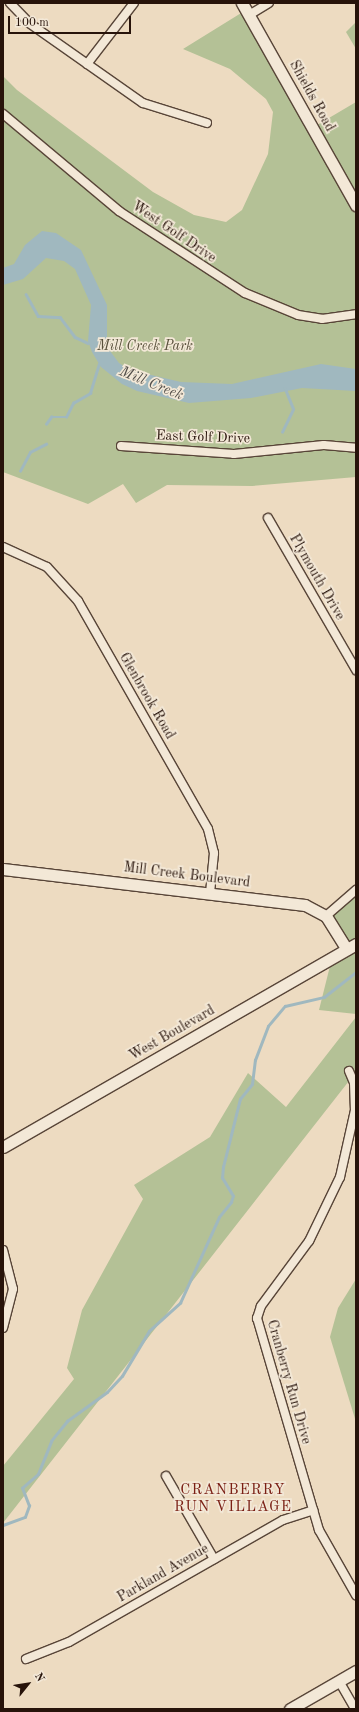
<!DOCTYPE html>
<html>
<head>
<meta charset="utf-8">
<style>
	body { margin:0 }
	#map { position:relative; width:359px; height:1712px; overflow:hidden; background:#eddbc1; font-family:"Old Standard TT",serif }
	div>[style] { position:absolute }
	.green>* { inset:0; background:#b4c196 }
	.water>* { inset:0; background:#a0b8bf }
	.stream>* { height:2.5px; margin:-1.25px; padding:0 1.25px; transform-origin:1.25px; border-radius:1.25px; background:#a0b8bf }
	.roads { filter:drop-shadow(1px 0 #584538) drop-shadow(-1px 0 #584538) drop-shadow(0 1px #584538) drop-shadow(0 -1px #584538) }
	.street>* { height:8px; margin:-4px; padding:0 4px; transform-origin:4px; border-radius:4px; background:#f3e8d7 }
	.secondary>* { height:11px; margin:-5.5px; padding:0 5.5px; transform-origin:5.5px; border-radius:5.5px; background:#f3e8d7 }
	span { translate:-50% -50%; white-space:nowrap; text-align:center; line-height:1.15; -webkit-text-stroke:3.5px #f3e8d7; paint-order:stroke }
	.street-label { font-size:14px; color:#27130a }
	.park-label { font-size:14px; color:#58503b; font-style:italic }
	.water-label { font-size:15px; color:#514d49; font-style:italic }
	.neighbourhood-label { font-size:15px; color:#7a1f14; letter-spacing:1px }
	.frame { position:absolute; inset:0; border:4px solid #27130a; pointer-events:none }
	.north { position:absolute; left:8px; top:1664px; width:40px; height:40px; -webkit-text-stroke:3px #f3e8d7; paint-order:stroke; rotate:60deg; font-size:11px; font-weight:700; line-height:16px; text-align:center; color:#27130a }
	.north::after { content:''; display:block; margin:auto; width:14px; height:18px; background:#27130a; clip-path:polygon(50% 0,100% 100%,50% 72%,0 100%) }
	.scale { position:absolute; left:8px; top:16px; width:123px; height:18px; box-sizing:border-box; border:2px solid #27130a; border-top:0; padding-left:5px; font-size:12px; line-height:14px; white-space:nowrap; color:#27130a; -webkit-text-stroke:3px #f3e8d7; paint-order:stroke }
</style>
</head>
<body>
<div id="map">
	<div class="green">
		<div style="clip-path:polygon(246px 10px,312px 128px,356px 102px,356px 477px,252px 486px,167px 485px,136px 503px,123px 484px,88px 504px,3px 472px,3px 76px,17px 90px,153px 192px,194px 215px,226px 222px,242px 210px,268px 154px,273px 112px,266px 99px,230px 69px,183px 49px)"></div>
		<div style="clip-path:polygon(356px 22px,356px 49px,346px 32px)"></div>
		<div style="clip-path:polygon(356px 889px,356px 1014px,319px 1010px,332px 958px,347px 949px,326px 916px)"></div>
		<div style="clip-path:polygon(356px 1017px,356px 1072px,3px 1523px,3px 1466px,74px 1379px,67px 1368px,82px 1310px,143px 1199px,134px 1185px,210px 1137px,248px 1073px,286px 1107px)"></div>
		<div style="clip-path:polygon(356px 1279px,356px 1422px,330px 1337px,338px 1308px)"></div>
	</div>
	<div class="water">
		<div style="clip-path:polygon(42px 231px,56px 233px,81px 250px,107px 305px,107px 347px,119px 363px,130px 370px,181px 382px,232px 384px,321px 364px,356px 369px,356px 391px,302px 388px,251px 398px,189px 403px,137px 391px,122px 384px,101px 367px,92px 352px,88px 341px,91px 305px,75px 269px,64px 261px,46px 258px,23px 279px,3px 285px,3px 268px,14px 264px,25px 245px)"></div>
	</div>
	<div class="stream">
		<div style="left:26px;top:294px;width:25px;rotate:61deg"></div>
		<div style="left:38px;top:316px;width:22px;rotate:3deg"></div>
		<div style="left:60px;top:317px;width:25px;rotate:53deg"></div>
		<div style="left:75px;top:337px;width:14px;rotate:25deg"></div>
		<div style="left:46px;top:424px;width:9px;rotate:-54deg"></div>
		<div style="left:51px;top:417px;width:15px"></div>
		<div style="left:66px;top:417px;width:16px;rotate:-63deg"></div>
		<div style="left:73px;top:403px;width:20px;rotate:-30deg"></div>
		<div style="left:90px;top:393px;width:30px;rotate:-73deg"></div>
		<div style="left:282px;top:432px;width:25px;rotate:-64deg"></div>
		<div style="left:293px;top:409px;width:22px;rotate:-112deg"></div>
		<div style="left:20px;top:471px;width:21px;rotate:-62deg"></div>
		<div style="left:30px;top:452px;width:18px;rotate:-27deg"></div>
		<div style="left:3px;top:1525px;width:23px;rotate:-20deg"></div>
		<div style="left:25px;top:1517px;width:12px;rotate:-70deg"></div>
		<div style="left:29px;top:1506px;width:19px;rotate:-111deg"></div>
		<div style="left:22px;top:1488px;width:21px;rotate:-41deg"></div>
		<div style="left:38px;top:1474px;width:35px;rotate:-68deg"></div>
		<div style="left:51px;top:1441px;width:26px;rotate:-51deg"></div>
		<div style="left:67px;top:1421px;width:49px;rotate:-35.9deg"></div>
		<div style="left:107px;top:1392px;width:22px;rotate:-47deg"></div>
		<div style="left:122px;top:1376px;width:52px;rotate:-59deg"></div>
		<div style="left:149px;top:1331px;width:42px;rotate:-42.1deg"></div>
		<div style="left:180px;top:1303px;width:94px;rotate:-65.6deg"></div>
		<div style="left:219px;top:1217px;width:19px;rotate:-51deg"></div>
		<div style="left:231px;top:1202px;width:6px;rotate:-72deg"></div>
		<div style="left:233px;top:1196px;width:21px;rotate:-121deg"></div>
		<div style="left:222px;top:1178px;width:11px;rotate:-85deg"></div>
		<div style="left:223px;top:1167px;width:70px;rotate:-76deg"></div>
		<div style="left:240px;top:1099px;width:19px;rotate:-51deg"></div>
		<div style="left:252px;top:1084px;width:24px;rotate:-83deg"></div>
		<div style="left:255px;top:1060px;width:36px;rotate:-69deg"></div>
		<div style="left:268px;top:1026px;width:26px;rotate:-50deg"></div>
		<div style="left:285px;top:1006px;width:40px;rotate:-13deg"></div>
		<div style="left:324px;top:997px;width:41px;rotate:-38deg"></div>
	</div>
	<div class="roads">
		<div class="street">
			<div style="left:10px;top:3px;width:28px;rotate:46deg"></div>
			<div style="left:29px;top:23px;width:139px;rotate:35.1deg"></div>
			<div style="left:143px;top:103px;width:67px;rotate:17.4deg"></div>
			<div style="left:249px;top:15px;width:23px;rotate:-31deg"></div>
			<div style="left:87px;top:64px;width:77px;rotate:-52.4deg"></div>
			<div style="left:3px;top:114px;width:151px;rotate:39.9deg"></div>
			<div style="left:119px;top:211px;width:150px;rotate:33.1deg"></div>
			<div style="left:245px;top:293px;width:57px;rotate:22.5deg"></div>
			<div style="left:298px;top:315px;width:24px;rotate:9deg"></div>
			<div style="left:322px;top:319px;width:34px;rotate:-8deg"></div>
			<div style="left:121px;top:446px;width:113px;rotate:4deg"></div>
			<div style="left:234px;top:454px;width:90px;rotate:-5.7deg"></div>
			<div style="left:324px;top:445px;width:32px;rotate:5deg"></div>
			<div style="left:268px;top:518px;width:176px;rotate:59.9deg"></div>
			<div style="left:3px;top:547px;width:48px;rotate:24.4deg"></div>
			<div style="left:47px;top:567px;width:46px;rotate:47.6deg"></div>
			<div style="left:78px;top:601px;width:262px;rotate:60.3deg"></div>
			<div style="left:208px;top:829px;width:25px;rotate:76deg"></div>
			<div style="left:214px;top:853px;width:40px;rotate:95.7deg"></div>
			<div style="left:326px;top:916px;width:40px;rotate:-41deg"></div>
			<div style="left:349px;top:1071px;width:13px;rotate:67deg"></div>
			<div style="left:354px;top:1083px;width:27px;rotate:88deg"></div>
			<div style="left:355px;top:1110px;width:69px;rotate:102.6deg"></div>
			<div style="left:340px;top:1177px;width:71px;rotate:115.8deg"></div>
			<div style="left:309px;top:1241px;width:81px;rotate:126.4deg"></div>
			<div style="left:261px;top:1306px;width:13px;rotate:108deg"></div>
			<div style="left:257px;top:1318px;width:221px;rotate:73.7deg"></div>
			<div style="left:319px;top:1530px;width:75px;rotate:60.4deg"></div>
			<div style="left:3px;top:1250px;width:40px;rotate:75.6deg"></div>
			<div style="left:13px;top:1289px;width:40px;rotate:104.4deg"></div>
			<div style="left:166px;top:1476px;width:96px;rotate:60deg"></div>
			<div style="left:26px;top:1659px;width:46px;rotate:-21.6deg"></div>
			<div style="left:69px;top:1642px;width:246px;rotate:-29.7deg"></div>
			<div style="left:283px;top:1520px;width:32px;rotate:-18deg"></div>
			<div style="left:339px;top:1681px;width:32px;rotate:60deg"></div>
		</div>
		<div class="secondary">
			<div style="left:242px;top:3px;width:232px;rotate:60.6deg"></div>
			<div style="left:3px;top:869px;width:304px;rotate:6.8deg"></div>
			<div style="left:305px;top:905px;width:24px;rotate:28deg"></div>
			<div style="left:326px;top:916px;width:39px;rotate:58deg"></div>
			<div style="left:3px;top:1147px;width:407px;rotate:-29.9deg"></div>
			<div style="left:290px;top:1709px;width:76px;rotate:-29.9deg"></div>
		</div>
	</div>
	<div class="street-label">
		<span style="left:312px;top:96px;rotate:61deg">Shields Road</span>
		<span style="left:174px;top:232px;rotate:34deg">West Golf Drive</span>
		<span style="left:203px;top:437px;rotate:2deg">East Golf Drive</span>
		<span style="left:317px;top:577px;rotate:60deg">Plymouth Drive</span>
		<span style="left:147px;top:696px;rotate:60deg">Glenbrook Road</span>
		<span style="left:187px;top:875px;rotate:7deg">Mill Creek Boulevard</span>
		<span style="left:172px;top:1033px;rotate:-30deg">West Boulevard</span>
		<span style="left:289px;top:1382px;rotate:74deg">Cranberry Run Drive</span>
		<span style="left:163px;top:1573px;rotate:-30deg">Parkland Avenue</span>
	</div>
	<div class="park-label">
		<span style="left:145px;top:346px">Mill Creek Park</span>
	</div>
	<div class="water-label">
		<span style="left:151px;top:384px;rotate:22deg">Mill Creek</span>
	</div>
	<div class="neighbourhood-label">
		<span style="left:233px;top:1499px">CRANBERRY<br>RUN VILLAGE</span>
	</div>
	<div class="frame"></div>
	<div class="north">N</div>
	<div class="scale">100 m</div>
</div>
</body>
</html>
